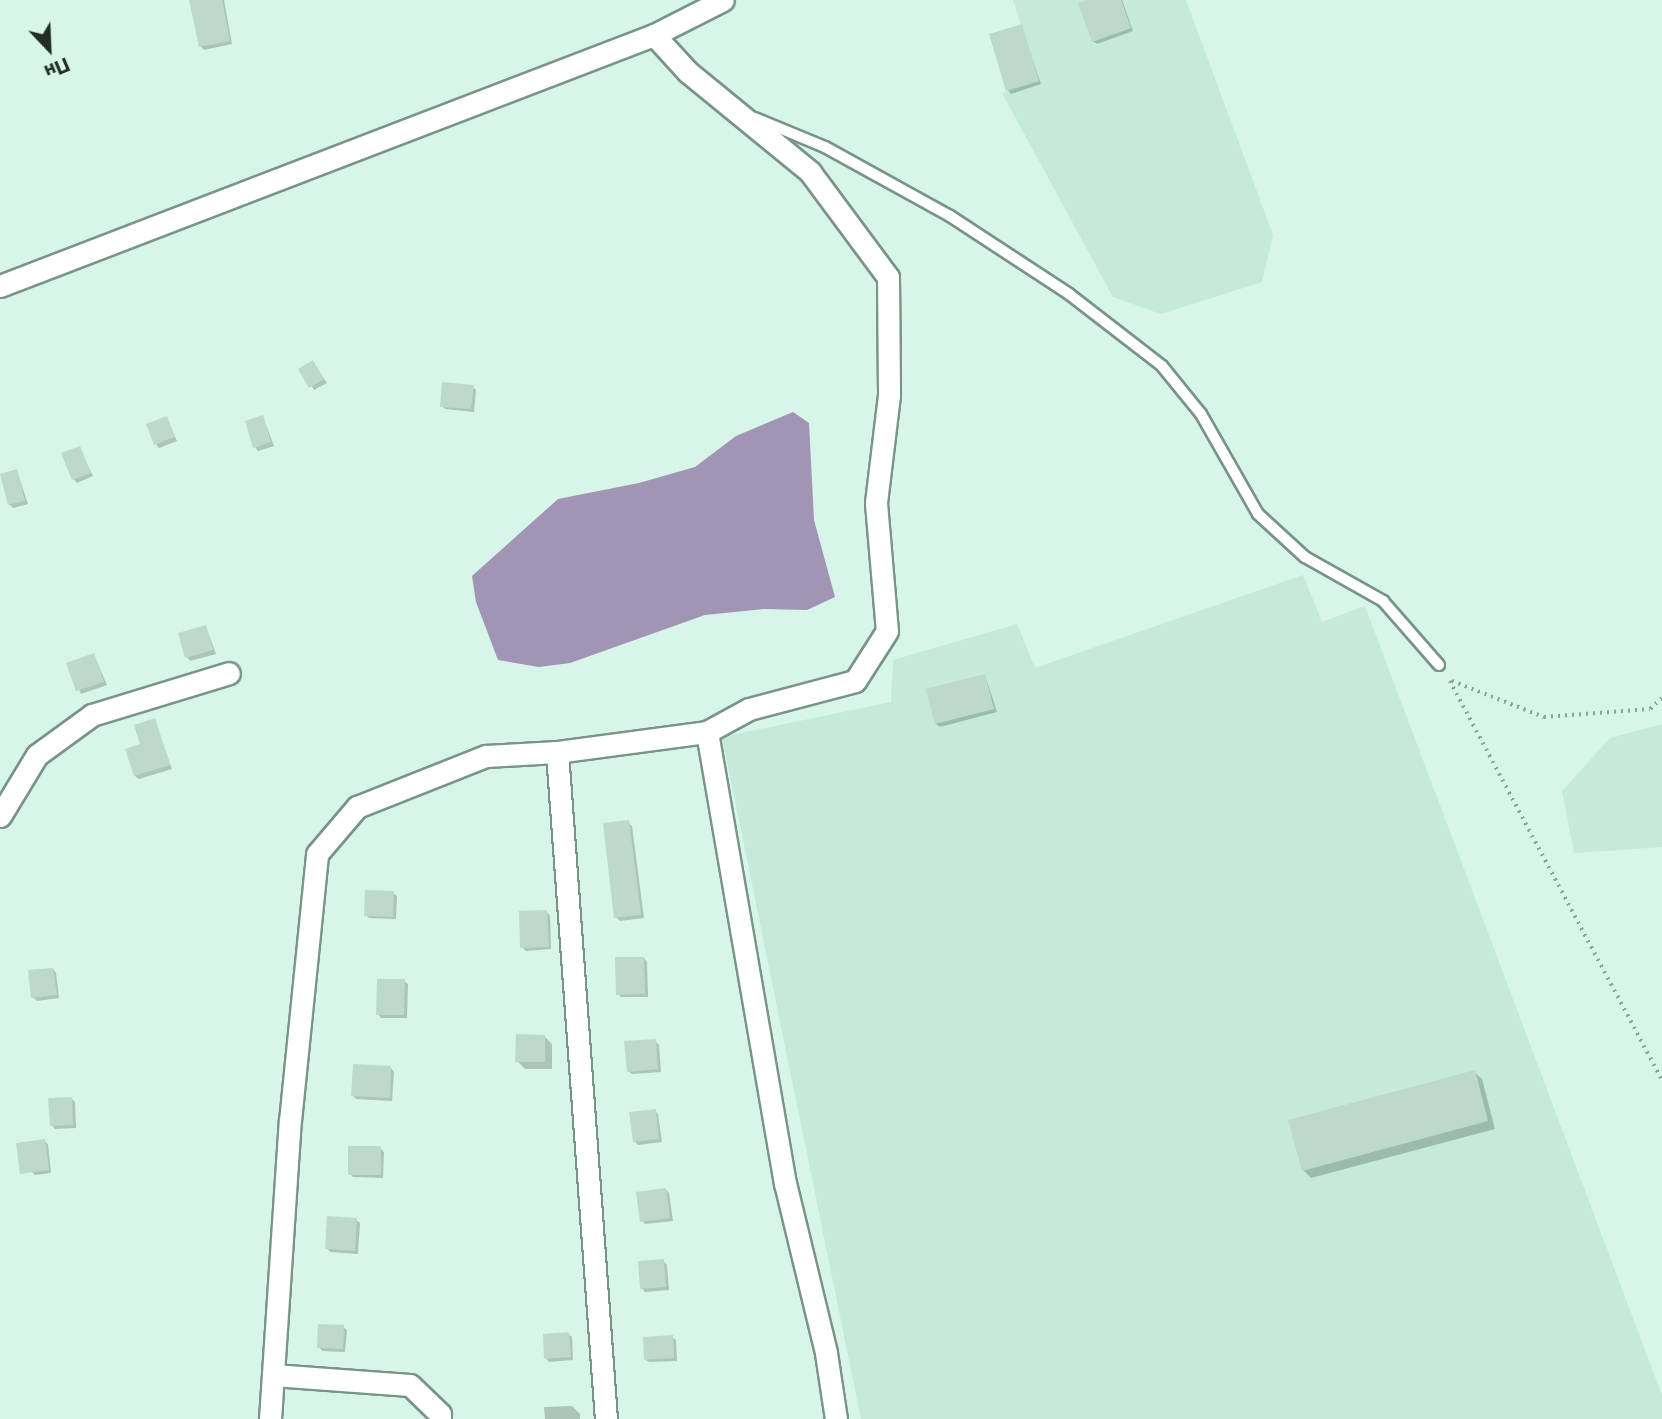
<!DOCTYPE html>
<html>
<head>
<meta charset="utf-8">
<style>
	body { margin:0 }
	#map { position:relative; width:1662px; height:1419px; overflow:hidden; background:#d7f5e8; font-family:Commissioner,sans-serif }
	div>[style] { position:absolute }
	.built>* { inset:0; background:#c5ead9 }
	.water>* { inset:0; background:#a194b4 }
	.shadow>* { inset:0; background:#0003 }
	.building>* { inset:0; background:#bcd9cc }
	.path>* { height:3.5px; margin-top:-1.75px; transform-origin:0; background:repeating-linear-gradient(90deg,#8da399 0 2px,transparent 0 7px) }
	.roads { filter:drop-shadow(2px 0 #799488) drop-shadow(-2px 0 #799488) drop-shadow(0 2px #799488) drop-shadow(0 -2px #799488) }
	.service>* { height:10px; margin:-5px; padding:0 5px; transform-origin:5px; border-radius:5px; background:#fff }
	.minor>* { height:21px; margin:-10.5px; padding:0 10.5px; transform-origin:10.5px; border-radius:10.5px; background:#fff }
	span { translate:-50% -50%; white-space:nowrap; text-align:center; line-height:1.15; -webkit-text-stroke:5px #d7f5e8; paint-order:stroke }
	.north { position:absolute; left:14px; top:14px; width:70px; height:70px; -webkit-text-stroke:5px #d7f5e8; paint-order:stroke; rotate:157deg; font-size:19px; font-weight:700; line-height:28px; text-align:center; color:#222d28 }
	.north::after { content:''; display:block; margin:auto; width:24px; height:32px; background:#222d28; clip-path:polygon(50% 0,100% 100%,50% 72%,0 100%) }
</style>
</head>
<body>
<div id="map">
	<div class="built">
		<div style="clip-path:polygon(1013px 0,1186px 0,1273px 235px,1262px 282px,1161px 314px,1113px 297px,1002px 93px,1039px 81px)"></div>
		<div style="clip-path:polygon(1303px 575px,1322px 622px,1365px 606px,1662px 1395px,1662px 1419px,861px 1419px,722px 737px,891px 702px,893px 660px,1017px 624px,1035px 668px)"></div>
		<div style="clip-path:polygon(1662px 724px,1662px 847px,1574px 853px,1562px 791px,1610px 738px)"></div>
	</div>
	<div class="water">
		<div style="clip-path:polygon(793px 412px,809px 423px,814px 520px,835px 597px,807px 610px,764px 609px,705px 615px,570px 663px,539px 667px,498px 660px,476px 602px,472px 576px,558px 499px,639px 483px,695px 467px,736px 436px)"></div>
	</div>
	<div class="shadow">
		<div style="clip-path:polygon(191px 0,224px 0,232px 44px,204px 50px,200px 46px)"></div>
		<div style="clip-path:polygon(1093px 0,1122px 0,1133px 31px,1097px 44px,1093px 41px)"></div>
		<div style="clip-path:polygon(1021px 26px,1041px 84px,1011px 94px,1008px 90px)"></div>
		<div style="clip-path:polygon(313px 363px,327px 383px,314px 390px,301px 370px)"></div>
		<div style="clip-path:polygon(473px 387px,476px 390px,474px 412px,445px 409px,442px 406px)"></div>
		<div style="clip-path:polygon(263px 417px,274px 446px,258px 451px,255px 447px)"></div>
		<div style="clip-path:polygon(166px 418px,177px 441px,159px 448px,156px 444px)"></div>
		<div style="clip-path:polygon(79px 448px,93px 476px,77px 483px,74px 479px)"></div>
		<div style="clip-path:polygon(17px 471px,28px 504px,13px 508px,9px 504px)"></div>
		<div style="clip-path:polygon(206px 627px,216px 654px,190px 661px,187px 657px)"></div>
		<div style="clip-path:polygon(94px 655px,107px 685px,81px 694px,69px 664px)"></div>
		<div style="clip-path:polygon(985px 675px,997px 712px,940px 727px,936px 724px)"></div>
		<div style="clip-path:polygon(154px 720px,172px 769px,139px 779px,135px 776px,142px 745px)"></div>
		<div style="clip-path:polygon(628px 822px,632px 826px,644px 918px,620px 921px,616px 917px)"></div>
		<div style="clip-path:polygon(393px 893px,397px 896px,396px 919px,369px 918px,366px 915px)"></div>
		<div style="clip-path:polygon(546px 912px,550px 915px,551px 949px,526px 951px,522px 947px)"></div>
		<div style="clip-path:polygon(644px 958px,647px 962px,648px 997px,621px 997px,618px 994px)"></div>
		<div style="clip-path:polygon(53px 969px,56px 973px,59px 998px,37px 1001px,33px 997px)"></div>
		<div style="clip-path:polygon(404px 981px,408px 984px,407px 1018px,381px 1018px,378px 1014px)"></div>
		<div style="clip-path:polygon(544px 1036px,552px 1044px,552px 1069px,525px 1069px,517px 1061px)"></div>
		<div style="clip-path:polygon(655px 1041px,659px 1045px,661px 1072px,632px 1074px,628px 1071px)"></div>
		<div style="clip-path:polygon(391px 1068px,394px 1072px,392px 1101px,356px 1099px,353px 1096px)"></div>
		<div style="clip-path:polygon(1474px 1072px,1482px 1079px,1495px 1129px,1311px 1178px,1303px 1170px)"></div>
		<div style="clip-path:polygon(71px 1098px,75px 1102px,76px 1128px,55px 1129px,52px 1125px)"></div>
		<div style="clip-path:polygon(655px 1111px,658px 1114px,662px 1142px,638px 1145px,635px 1142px)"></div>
		<div style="clip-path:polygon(44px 1141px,48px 1144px,51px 1173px,35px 1175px,31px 1171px)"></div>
		<div style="clip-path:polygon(380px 1148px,384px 1152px,383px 1178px,353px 1177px,350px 1174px)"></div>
		<div style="clip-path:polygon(666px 1190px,669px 1193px,673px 1221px,645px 1224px,642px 1221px)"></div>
		<div style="clip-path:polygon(356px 1220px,360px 1223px,358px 1254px,330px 1252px,327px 1248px)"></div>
		<div style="clip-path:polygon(663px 1261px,667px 1265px,669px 1290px,645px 1292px,642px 1288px)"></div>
		<div style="clip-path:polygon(343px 1327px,347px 1330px,345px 1352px,322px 1351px,319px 1347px)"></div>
		<div style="clip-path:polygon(568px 1334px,572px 1337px,573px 1360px,549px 1362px,546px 1358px)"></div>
		<div style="clip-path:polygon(672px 1337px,676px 1340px,677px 1361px,649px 1362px,645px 1359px)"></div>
		<div style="clip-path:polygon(572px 1406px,580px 1414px,580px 1419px,545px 1419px,544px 1407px)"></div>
	</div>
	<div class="building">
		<div style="clip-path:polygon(189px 0,222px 0,230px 41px,199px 47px)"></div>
		<div style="clip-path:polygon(1088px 0,1121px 0,1131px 28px,1092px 42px,1078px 3px)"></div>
		<div style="clip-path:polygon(1022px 24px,1039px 81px,1006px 91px,989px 34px)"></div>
		<div style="clip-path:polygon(313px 360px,324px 379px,309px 388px,298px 369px)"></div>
		<div style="clip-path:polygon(442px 382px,474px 385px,471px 409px,440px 407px)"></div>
		<div style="clip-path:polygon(263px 415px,271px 442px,253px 448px,245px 421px)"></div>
		<div style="clip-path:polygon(167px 416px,175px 437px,154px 445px,146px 424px)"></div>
		<div style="clip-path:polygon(80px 446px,91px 473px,72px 480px,61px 453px)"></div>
		<div style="clip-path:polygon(17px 469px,25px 501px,8px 505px,0 474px)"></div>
		<div style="clip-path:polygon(206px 625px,213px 650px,185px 658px,178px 633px)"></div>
		<div style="clip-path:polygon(94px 653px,104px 682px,76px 691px,66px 663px)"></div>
		<div style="clip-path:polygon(985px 674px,994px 709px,935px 724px,926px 689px)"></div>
		<div style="clip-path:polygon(155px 718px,170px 765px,134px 776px,125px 749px,140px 744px,134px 725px)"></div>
		<div style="clip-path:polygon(629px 820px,641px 915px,614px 918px,603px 823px)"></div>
		<div style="clip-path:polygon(365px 890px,394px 891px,393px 917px,364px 916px)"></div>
		<div style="clip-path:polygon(547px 910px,549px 947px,520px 948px,519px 911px)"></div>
		<div style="clip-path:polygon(615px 957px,644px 957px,645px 994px,616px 995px)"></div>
		<div style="clip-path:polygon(53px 968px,57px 995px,31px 998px,28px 970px)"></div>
		<div style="clip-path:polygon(377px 979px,405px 979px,404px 1015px,376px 1015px)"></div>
		<div style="clip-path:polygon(516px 1034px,545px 1035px,545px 1062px,515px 1062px)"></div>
		<div style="clip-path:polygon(656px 1039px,658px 1069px,627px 1072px,624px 1041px)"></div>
		<div style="clip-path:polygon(353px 1064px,391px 1066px,390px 1098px,351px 1096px)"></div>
		<div style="clip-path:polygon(1475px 1070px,1488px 1121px,1302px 1171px,1288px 1120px)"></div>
		<div style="clip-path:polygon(72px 1097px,73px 1125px,50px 1126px,48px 1098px)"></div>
		<div style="clip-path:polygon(656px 1109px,659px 1139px,633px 1142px,629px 1112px)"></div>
		<div style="clip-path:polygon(45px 1139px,49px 1170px,20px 1174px,16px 1143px)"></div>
		<div style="clip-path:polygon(348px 1146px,381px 1146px,381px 1175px,348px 1175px)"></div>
		<div style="clip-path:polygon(666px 1188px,670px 1218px,640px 1222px,636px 1192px)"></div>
		<div style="clip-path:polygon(327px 1216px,357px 1218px,355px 1251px,325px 1249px)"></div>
		<div style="clip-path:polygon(664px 1259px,666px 1287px,640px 1289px,638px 1261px)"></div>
		<div style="clip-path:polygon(318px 1324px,344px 1325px,343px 1349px,317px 1348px)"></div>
		<div style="clip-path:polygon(569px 1332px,571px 1357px,544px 1359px,543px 1334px)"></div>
		<div style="clip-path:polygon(673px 1335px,674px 1358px,644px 1360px,643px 1337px)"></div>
	</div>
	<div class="path">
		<div style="left:1450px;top:681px;width:452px;rotate:62deg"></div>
		<div style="left:1452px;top:681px;width:99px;rotate:21.4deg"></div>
		<div style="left:1544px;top:717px;width:106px;rotate:-4.3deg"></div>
		<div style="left:1650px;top:709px;width:16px;rotate:-43deg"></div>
	</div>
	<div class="roads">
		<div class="service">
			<div style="left:755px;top:118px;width:76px;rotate:22.5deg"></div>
			<div style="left:825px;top:147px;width:143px;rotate:28.9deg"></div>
			<div style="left:950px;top:216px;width:142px;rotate:33.2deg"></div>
			<div style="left:1069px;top:294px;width:118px;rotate:37.7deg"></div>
			<div style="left:1162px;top:366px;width:62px;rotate:50.9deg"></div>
			<div style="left:1201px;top:414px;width:115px;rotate:60.3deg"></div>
			<div style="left:1258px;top:514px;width:64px;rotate:42.5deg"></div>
			<div style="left:1305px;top:557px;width:90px;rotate:29.4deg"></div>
			<div style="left:1383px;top:601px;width:85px;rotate:48.8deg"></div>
		</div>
		<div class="minor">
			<div style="left:654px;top:35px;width:77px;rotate:-26.9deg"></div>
			<div style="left:0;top:286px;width:701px;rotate:-21deg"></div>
			<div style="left:654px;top:35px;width:50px;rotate:47.4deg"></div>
			<div style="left:688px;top:72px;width:158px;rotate:39.3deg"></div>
			<div style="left:810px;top:172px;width:131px;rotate:53.4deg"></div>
			<div style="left:888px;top:277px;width:118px;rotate:89.5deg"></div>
			<div style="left:889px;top:395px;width:109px;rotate:96.9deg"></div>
			<div style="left:876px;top:503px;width:128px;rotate:85.1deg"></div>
			<div style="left:887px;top:631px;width:59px;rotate:122.6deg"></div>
			<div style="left:855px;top:681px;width:110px;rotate:165.2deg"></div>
			<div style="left:749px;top:709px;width:48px;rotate:151.3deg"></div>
			<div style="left:707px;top:732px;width:458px;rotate:80.2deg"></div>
			<div style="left:785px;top:1183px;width:175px;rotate:76.4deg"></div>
			<div style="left:826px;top:1353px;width:67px;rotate:81.4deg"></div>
			<div style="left:557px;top:752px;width:151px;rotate:-7.6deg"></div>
			<div style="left:0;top:816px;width:71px;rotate:-58.8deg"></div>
			<div style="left:37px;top:755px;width:68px;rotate:-36deg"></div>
			<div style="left:92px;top:715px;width:143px;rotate:-17deg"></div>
			<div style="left:273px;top:1375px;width:137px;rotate:4.2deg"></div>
			<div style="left:410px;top:1385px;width:42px;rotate:44deg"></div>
			<div style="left:440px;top:1414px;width:5px;rotate:90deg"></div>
			<div style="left:270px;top:1419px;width:299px;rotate:-86.2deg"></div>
			<div style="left:290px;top:1121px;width:268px;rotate:-84.2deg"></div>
			<div style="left:317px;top:854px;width:62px;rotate:-49.6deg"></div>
			<div style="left:357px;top:807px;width:139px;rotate:-21.6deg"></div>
			<div style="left:486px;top:756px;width:71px;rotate:-3.2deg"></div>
			<div style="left:557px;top:752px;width:669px;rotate:85.8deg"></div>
		</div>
	</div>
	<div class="north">Пн</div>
</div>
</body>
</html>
